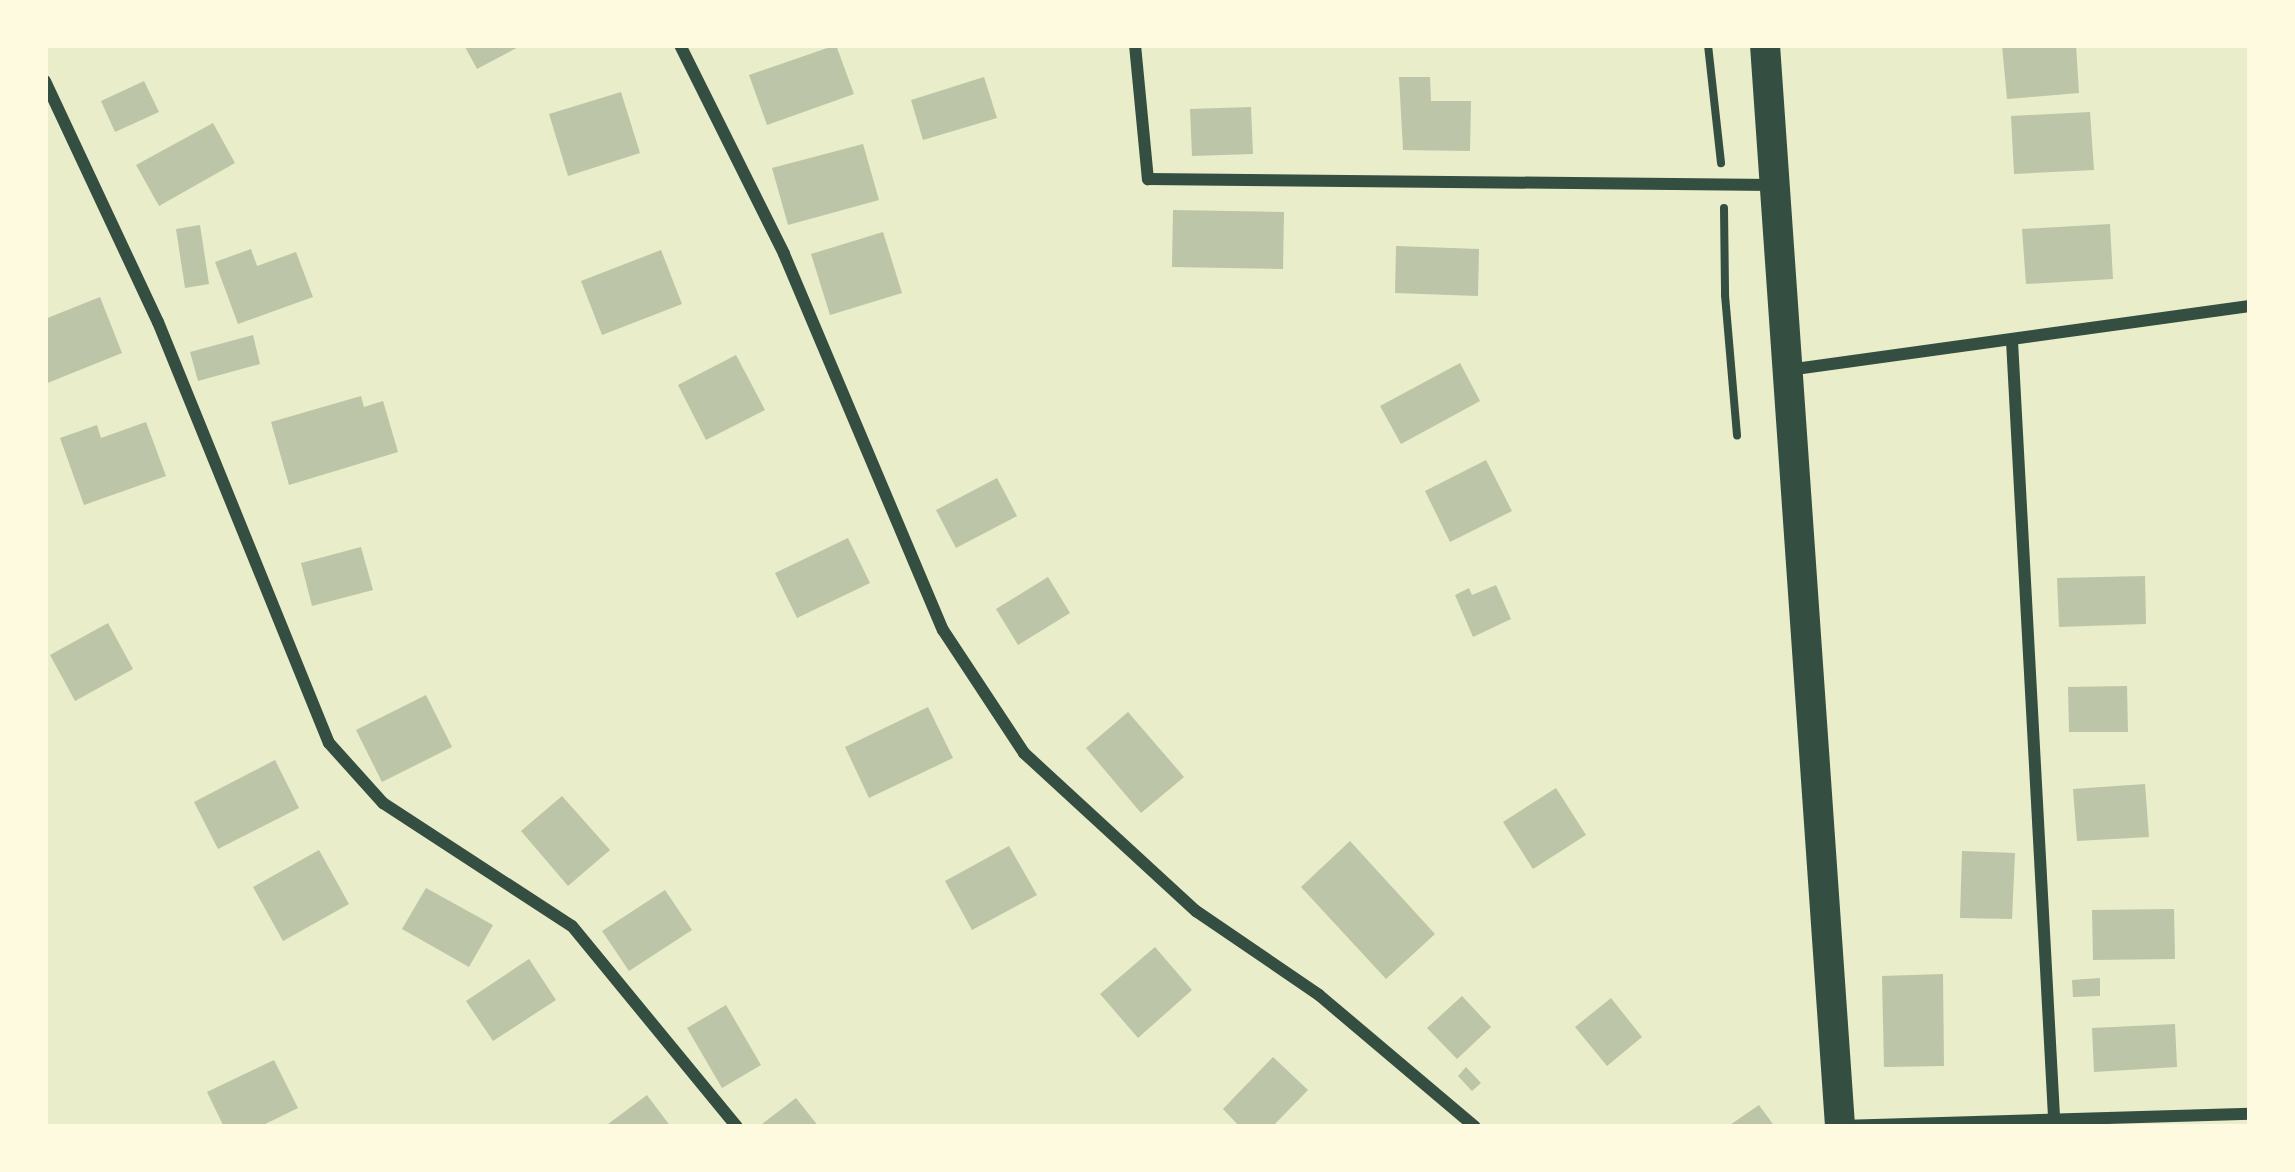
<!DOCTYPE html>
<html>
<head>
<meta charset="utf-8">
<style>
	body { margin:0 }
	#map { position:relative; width:2295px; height:1172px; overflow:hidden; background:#e9edc9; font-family:"Nunito Sans",sans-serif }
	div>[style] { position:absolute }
	.building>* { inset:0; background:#bcc5a7 }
	.path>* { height:8px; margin:-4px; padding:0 4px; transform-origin:4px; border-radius:4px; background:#344e41 }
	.minor>* { height:12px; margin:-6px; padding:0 6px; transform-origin:6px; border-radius:6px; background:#344e41 }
	.primary>* { height:30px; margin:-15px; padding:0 15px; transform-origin:15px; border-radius:15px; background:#344e41 }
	span { translate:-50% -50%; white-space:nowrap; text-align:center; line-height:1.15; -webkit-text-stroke:10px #fefae0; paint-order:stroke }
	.frame { position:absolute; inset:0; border:48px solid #fefae0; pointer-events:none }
</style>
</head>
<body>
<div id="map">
	<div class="building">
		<div style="clip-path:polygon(464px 45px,522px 45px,477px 69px)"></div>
		<div style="clip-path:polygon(836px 45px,854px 94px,767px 125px,749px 75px)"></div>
		<div style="clip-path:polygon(2002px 45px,2076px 45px,2079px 93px,2007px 99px)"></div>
		<div style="clip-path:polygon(984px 77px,997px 118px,923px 140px,911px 100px)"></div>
		<div style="clip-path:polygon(1399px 77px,1430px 77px,1431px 101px,1471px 101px,1470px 151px,1403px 150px)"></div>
		<div style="clip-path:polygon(144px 81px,159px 112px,115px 132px,101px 101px)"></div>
		<div style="clip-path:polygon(621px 92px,640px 153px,568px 176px,549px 114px)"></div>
		<div style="clip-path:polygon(1251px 107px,1253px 154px,1192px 156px,1190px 109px)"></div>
		<div style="clip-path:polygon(2090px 112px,2094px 170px,2014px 174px,2011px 116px)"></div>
		<div style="clip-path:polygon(213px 123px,235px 163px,159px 206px,136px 165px)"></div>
		<div style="clip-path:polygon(863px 144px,879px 200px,788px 225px,772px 168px)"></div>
		<div style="clip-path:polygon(1173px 210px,1284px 212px,1283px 269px,1172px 267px)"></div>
		<div style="clip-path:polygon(2110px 224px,2113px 279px,2026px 284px,2022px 229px)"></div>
		<div style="clip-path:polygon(200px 225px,209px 284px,185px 288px,176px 229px)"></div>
		<div style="clip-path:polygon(883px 232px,902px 293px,830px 315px,811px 254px)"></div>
		<div style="clip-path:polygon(1396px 246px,1479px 249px,1478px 296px,1395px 293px)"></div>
		<div style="clip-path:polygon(251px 249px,257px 266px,296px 252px,313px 297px,238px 324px,215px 262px)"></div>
		<div style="clip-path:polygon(661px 250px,682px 304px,602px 335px,581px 281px)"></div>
		<div style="clip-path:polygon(100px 297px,122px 353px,45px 384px,45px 319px)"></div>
		<div style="clip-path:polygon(253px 335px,260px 364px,198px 381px,190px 352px)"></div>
		<div style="clip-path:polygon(736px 355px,765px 410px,706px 440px,678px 385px)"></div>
		<div style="clip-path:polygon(1460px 363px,1480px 401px,1401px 444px,1380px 406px)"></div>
		<div style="clip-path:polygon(361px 396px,364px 407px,383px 401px,398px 452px,289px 485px,271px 422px)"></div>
		<div style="clip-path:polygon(146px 422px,166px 476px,84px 505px,60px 438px,97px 425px,101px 438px)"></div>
		<div style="clip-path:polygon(1486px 460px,1512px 511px,1450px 542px,1425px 491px)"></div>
		<div style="clip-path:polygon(997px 478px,1017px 516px,956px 548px,936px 510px)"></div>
		<div style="clip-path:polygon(848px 538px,870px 583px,797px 618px,775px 573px)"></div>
		<div style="clip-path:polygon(361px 547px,373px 590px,312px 606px,301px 563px)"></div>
		<div style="clip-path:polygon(2145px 576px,2146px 624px,2059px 627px,2057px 578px)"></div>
		<div style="clip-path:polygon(1048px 577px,1070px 613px,1018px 645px,996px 609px)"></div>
		<div style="clip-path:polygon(1496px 585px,1511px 619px,1473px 637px,1455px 595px,1469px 588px,1472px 595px)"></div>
		<div style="clip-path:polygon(108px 623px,133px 669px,75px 701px,50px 655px)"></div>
		<div style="clip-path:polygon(2127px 686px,2128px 732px,2069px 732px,2068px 687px)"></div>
		<div style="clip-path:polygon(426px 695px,452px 747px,382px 782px,356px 730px)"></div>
		<div style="clip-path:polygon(928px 707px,953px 758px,869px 798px,845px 747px)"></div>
		<div style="clip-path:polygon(1128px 712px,1184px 777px,1141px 813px,1086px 748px)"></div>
		<div style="clip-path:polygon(275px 760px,299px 808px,218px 849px,194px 802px)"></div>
		<div style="clip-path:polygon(2145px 784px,2149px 837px,2077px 841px,2073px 789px)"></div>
		<div style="clip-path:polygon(1556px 788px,1586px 835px,1533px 869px,1503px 822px)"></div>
		<div style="clip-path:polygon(562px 796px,610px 850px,568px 886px,521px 831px)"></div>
		<div style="clip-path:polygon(1350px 841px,1435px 934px,1386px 979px,1301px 887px)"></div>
		<div style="clip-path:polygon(1009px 846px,1037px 895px,972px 930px,945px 881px)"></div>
		<div style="clip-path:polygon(319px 850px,349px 904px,283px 941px,253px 887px)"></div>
		<div style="clip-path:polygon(1962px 851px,2015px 853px,2012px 919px,1960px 918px)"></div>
		<div style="clip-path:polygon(426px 888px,493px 925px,469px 967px,402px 929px)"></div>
		<div style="clip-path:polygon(665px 890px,692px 930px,629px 971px,602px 931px)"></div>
		<div style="clip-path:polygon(2174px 909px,2175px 959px,2093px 960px,2092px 910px)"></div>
		<div style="clip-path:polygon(1155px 947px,1192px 990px,1138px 1038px,1100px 994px)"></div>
		<div style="clip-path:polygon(529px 959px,556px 1000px,493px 1041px,466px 1001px)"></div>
		<div style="clip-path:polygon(1943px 974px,1944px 1066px,1884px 1067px,1882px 976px)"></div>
		<div style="clip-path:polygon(2100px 978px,2100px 996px,2073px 997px,2072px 980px)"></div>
		<div style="clip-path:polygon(1462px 996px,1491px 1027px,1457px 1059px,1427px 1028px)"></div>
		<div style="clip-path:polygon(1611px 998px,1642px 1037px,1607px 1066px,1575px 1027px)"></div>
		<div style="clip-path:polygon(726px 1005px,761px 1065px,722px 1088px,687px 1028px)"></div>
		<div style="clip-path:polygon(2175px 1024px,2177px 1067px,2094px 1072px,2092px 1028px)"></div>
		<div style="clip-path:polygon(1273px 1057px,1308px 1090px,1272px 1127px,1240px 1127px,1223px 1109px)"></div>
		<div style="clip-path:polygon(274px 1060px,298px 1108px,259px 1127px,224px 1127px,207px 1092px)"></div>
		<div style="clip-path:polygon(1466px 1067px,1481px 1083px,1472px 1091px,1458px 1076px)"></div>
		<div style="clip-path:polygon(647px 1095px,671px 1127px,604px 1127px)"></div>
		<div style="clip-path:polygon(796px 1098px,819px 1127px,764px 1127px,762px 1124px)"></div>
		<div style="clip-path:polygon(1759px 1105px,1775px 1127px,1727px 1127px)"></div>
	</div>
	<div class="path">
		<div style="left:1708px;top:45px;width:119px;rotate:83.7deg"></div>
		<div style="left:1724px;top:208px;width:87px;rotate:89.3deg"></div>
		<div style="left:1725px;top:295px;width:141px;rotate:85.1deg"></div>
	</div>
	<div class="minor">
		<div style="left:680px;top:45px;width:233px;rotate:63.5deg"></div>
		<div style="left:784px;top:254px;width:408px;rotate:67.1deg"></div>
		<div style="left:943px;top:630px;width:147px;rotate:56.6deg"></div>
		<div style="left:1024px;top:753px;width:234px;rotate:42.6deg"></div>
		<div style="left:1196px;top:911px;width:149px;rotate:34.3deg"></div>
		<div style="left:1319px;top:995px;width:204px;rotate:40.2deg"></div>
		<div style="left:1135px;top:45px;width:135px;rotate:84.5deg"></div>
		<div style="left:1148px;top:179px;width:625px;rotate:0.55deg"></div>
		<div style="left:45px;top:81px;width:266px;rotate:64.9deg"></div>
		<div style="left:158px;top:322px;width:454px;rotate:67.9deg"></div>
		<div style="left:329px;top:743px;width:81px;rotate:48deg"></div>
		<div style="left:383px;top:803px;width:225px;rotate:33.1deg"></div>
		<div style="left:572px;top:926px;width:260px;rotate:50.6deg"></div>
		<div style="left:2012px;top:341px;width:776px;rotate:86.9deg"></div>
		<div style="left:1788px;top:370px;width:466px;rotate:-7.9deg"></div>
		<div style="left:1841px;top:1126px;width:409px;rotate:-1.7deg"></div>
	</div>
	<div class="primary">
		<div style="left:1765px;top:45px;width:1085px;rotate:86.03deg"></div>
	</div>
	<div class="frame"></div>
</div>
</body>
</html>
